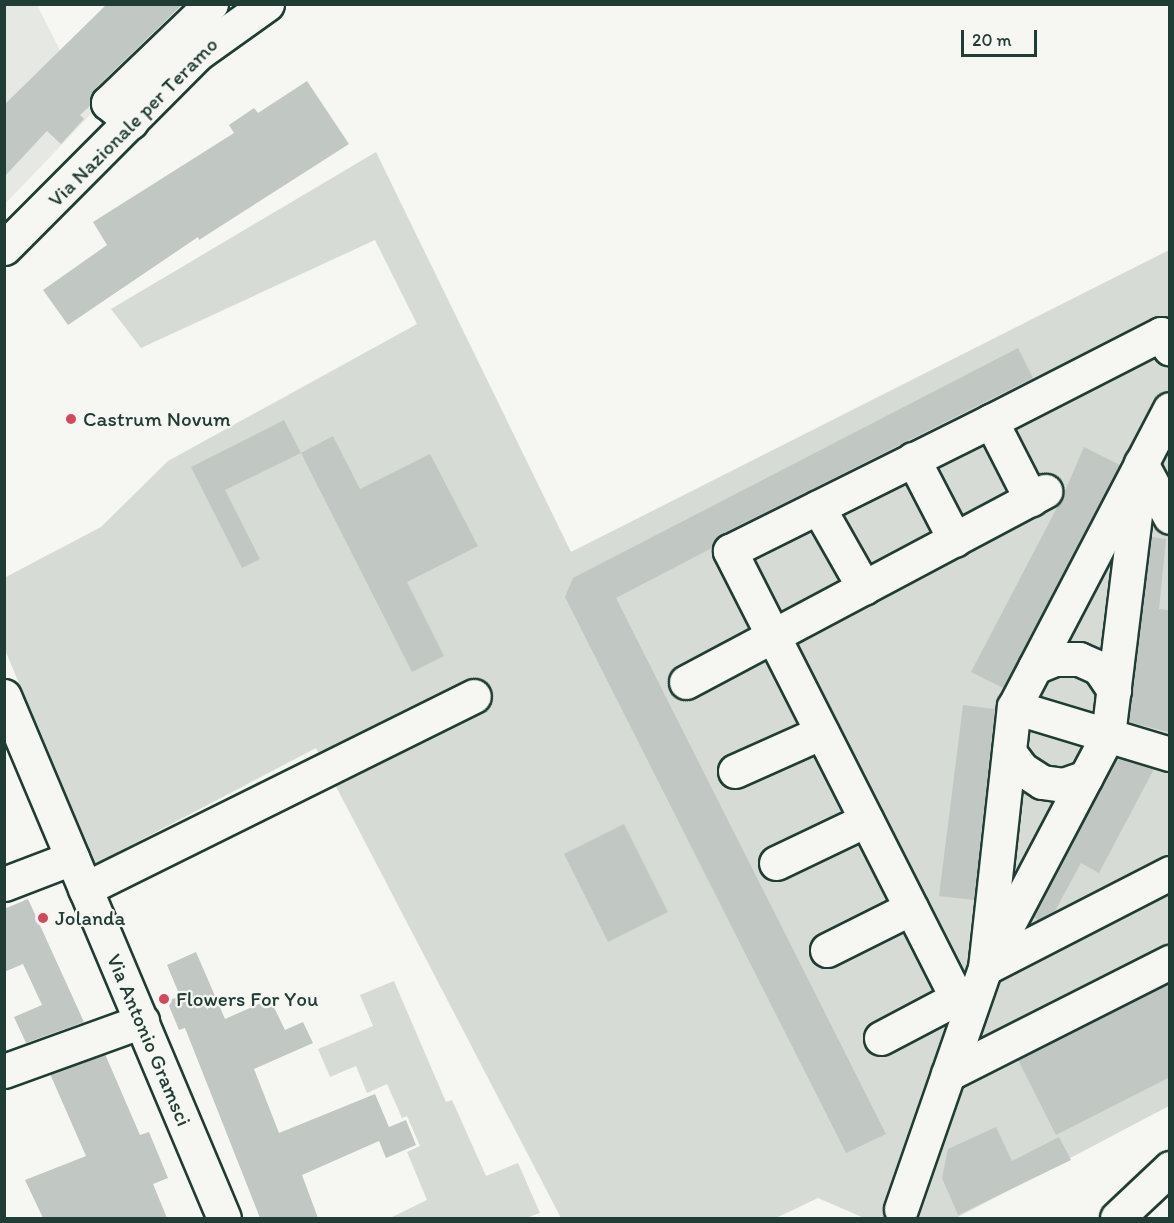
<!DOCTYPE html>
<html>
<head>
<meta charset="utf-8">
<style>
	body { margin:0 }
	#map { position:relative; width:1174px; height:1223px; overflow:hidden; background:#f6f6f2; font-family:Itim,sans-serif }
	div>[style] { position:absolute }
	.built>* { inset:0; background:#e6e8e4 }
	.green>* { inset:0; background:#d6dbd6 }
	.building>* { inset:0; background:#c1c8c3 }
	.roads { filter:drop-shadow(2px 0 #1f3d34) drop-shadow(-2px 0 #1f3d34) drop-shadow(0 2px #1f3d34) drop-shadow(0 -2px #1f3d34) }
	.minor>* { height:33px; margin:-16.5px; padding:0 16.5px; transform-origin:16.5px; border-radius:16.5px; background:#f6f6f2 }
	.major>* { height:33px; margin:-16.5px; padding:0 16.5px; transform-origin:16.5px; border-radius:16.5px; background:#f6f6f2 }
	.dots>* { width:16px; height:16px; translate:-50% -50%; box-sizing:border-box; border:3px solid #f6f6f2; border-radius:50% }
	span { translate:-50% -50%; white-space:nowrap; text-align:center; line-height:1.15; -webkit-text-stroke:4.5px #f6f6f2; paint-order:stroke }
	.street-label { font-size:21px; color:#1f3d34 }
	.poi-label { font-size:21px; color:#1f3d34 }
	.left { translate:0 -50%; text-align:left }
	.frame { position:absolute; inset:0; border:6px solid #1f3d34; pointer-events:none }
	.scale { position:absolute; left:961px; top:30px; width:76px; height:27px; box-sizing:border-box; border:3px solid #1f3d34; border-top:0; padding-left:8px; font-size:18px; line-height:21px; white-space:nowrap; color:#1f3d34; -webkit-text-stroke:4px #f6f6f2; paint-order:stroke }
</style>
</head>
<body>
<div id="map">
	<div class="built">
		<div style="clip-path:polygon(5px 5px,37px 5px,92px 113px,5px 204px)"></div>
	</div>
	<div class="green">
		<div style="clip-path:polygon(376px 152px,571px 552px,1169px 250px,1169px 1106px,956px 1218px,864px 1218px,818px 1198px,776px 1218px,561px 1218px,316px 748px,95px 864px,5px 650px,4px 578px,101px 527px,168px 461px,417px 324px,375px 240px,141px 348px,111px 309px)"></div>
		<div style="clip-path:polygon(394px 981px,446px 1102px,452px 1100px,486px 1176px,518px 1163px,540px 1213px,526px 1218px,390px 1218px,427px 1200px,407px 1152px,420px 1146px,407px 1116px,402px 1118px,387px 1084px,367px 1093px,356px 1066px,330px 1077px,318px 1049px,373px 1026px,360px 995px)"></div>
	</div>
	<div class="building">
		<div style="clip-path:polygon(107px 4px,183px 4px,95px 89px,90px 106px,80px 115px,84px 119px,61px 144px,47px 131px,4px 177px,4px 105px)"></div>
		<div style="clip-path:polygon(307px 81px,349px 144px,199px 240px,198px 237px,68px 325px,43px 290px,107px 245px,93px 222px,234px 133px,229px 125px,254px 108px,258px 113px)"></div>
		<div style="clip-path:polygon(1018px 348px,1033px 378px,722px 534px,712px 548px,616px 598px,886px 1134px,846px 1153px,565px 597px,573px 578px)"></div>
		<div style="clip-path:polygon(284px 420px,301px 453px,225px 490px,260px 559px,242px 568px,191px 467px)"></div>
		<div style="clip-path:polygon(333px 436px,360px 489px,430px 454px,478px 546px,407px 582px,444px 656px,412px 672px,301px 453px)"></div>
		<div style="clip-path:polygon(1084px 447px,1120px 465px,1003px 688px,971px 672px,1061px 500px)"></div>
		<div style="clip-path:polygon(1151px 537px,1166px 539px,1159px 609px,1170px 610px,1168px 732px,1129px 722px)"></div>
		<div style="clip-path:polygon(963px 705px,995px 709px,974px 900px,939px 896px)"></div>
		<div style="clip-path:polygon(1117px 758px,1154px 769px,1099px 873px,1081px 863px,1055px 911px,1038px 920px,1033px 917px)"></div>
		<div style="clip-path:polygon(624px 824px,668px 912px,608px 942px,564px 854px)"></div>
		<div style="clip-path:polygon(28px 899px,84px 1022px,26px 1043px,14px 1017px,42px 1005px,23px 964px,4px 972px,4px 909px)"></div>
		<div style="clip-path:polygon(196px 952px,225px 1019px,270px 999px,285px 1030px,303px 1022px,313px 1043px,254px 1069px,279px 1133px,375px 1094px,389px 1127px,406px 1120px,416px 1145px,386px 1158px,379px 1141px,302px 1175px,318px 1218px,260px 1218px,185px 1028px,179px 1030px,167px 1001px,180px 996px,167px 965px)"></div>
		<div style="clip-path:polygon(1170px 984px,1170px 1077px,1056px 1135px,1018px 1060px)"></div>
		<div style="clip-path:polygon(105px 1054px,140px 1135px,149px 1132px,168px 1178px,153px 1184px,167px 1218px,43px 1218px,25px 1180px,86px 1156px,50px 1074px)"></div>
		<div style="clip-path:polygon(996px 1127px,1012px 1161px,1059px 1137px,1071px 1160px,958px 1215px,942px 1178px,948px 1149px)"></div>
	</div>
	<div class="roads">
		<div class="minor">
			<div style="left:131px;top:122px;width:30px;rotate:-140deg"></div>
			<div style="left:108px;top:103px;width:143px;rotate:-43.9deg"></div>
			<div style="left:991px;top:421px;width:191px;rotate:-27.1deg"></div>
			<div style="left:1161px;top:334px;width:17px;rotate:59deg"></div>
			<div style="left:913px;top:459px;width:91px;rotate:62.6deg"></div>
			<div style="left:1141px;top:463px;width:61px;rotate:61.8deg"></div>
			<div style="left:818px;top:507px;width:93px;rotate:60.4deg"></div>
			<div style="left:1035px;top:667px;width:22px;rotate:-22deg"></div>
			<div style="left:1055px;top:659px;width:24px"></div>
			<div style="left:1079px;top:659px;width:22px;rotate:24deg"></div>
			<div style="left:1099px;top:668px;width:27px;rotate:56deg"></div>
			<div style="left:686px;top:682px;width:407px;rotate:-28deg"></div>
			<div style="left:4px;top:696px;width:566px;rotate:67.15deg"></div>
			<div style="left:1014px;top:707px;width:163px;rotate:16.8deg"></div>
			<div style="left:1009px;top:752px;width:21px;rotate:53deg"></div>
			<div style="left:1022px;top:769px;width:24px;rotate:33deg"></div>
			<div style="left:1042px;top:782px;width:21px;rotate:8deg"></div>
			<div style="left:1063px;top:785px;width:24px;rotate:-19deg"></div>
			<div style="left:735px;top:771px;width:95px;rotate:-24.1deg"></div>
			<div style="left:776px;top:863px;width:100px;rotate:-25.5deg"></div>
			<div style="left:4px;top:884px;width:73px;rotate:-20.9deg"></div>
			<div style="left:85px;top:889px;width:434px;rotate:-26.4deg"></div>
			<div style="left:827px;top:950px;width:94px;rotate:-26.6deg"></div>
			<div style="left:994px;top:951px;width:244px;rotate:-62.2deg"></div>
			<div style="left:1108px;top:735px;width:253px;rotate:-83deg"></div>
			<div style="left:985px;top:968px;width:208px;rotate:-27.2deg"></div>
			<div style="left:967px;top:1018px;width:524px;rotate:-116.91deg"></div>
			<div style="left:730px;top:551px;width:292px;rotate:-26.5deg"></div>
			<div style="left:991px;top:421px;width:88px;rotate:62.9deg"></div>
			<div style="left:881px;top:1038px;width:86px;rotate:-27.8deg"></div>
			<div style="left:4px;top:1071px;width:147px;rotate:-19.9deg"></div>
			<div style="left:948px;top:1074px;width:249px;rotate:-26.8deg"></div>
			<div style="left:901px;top:1209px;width:255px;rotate:-70.8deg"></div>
			<div style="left:985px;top:968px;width:263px;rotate:-83.7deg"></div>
			<div style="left:1014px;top:707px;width:336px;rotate:-62.4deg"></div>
			<div style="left:1117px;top:1218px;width:73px;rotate:-43.3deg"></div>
		</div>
		<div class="major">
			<div style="left:4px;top:248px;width:274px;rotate:-45.1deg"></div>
			<div style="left:197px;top:54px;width:86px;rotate:-35.5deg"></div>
		</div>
	</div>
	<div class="dots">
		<div style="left:71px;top:419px;background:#d1495b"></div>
		<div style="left:43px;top:918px;background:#d1495b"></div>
		<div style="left:164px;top:999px;background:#d1495b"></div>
	</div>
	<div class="street-label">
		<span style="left:133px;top:122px;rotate:-45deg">Via Nazionale per Teramo</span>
		<span style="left:149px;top:1040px;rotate:67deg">Via Antonio Gramsci</span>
	</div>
	<div class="poi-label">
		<span class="left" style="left:83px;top:419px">Castrum Novum</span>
		<span class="left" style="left:55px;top:918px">Jolanda</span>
		<span class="left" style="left:176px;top:999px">Flowers For You</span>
	</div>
	<div class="frame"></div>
	<div class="scale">20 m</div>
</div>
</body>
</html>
